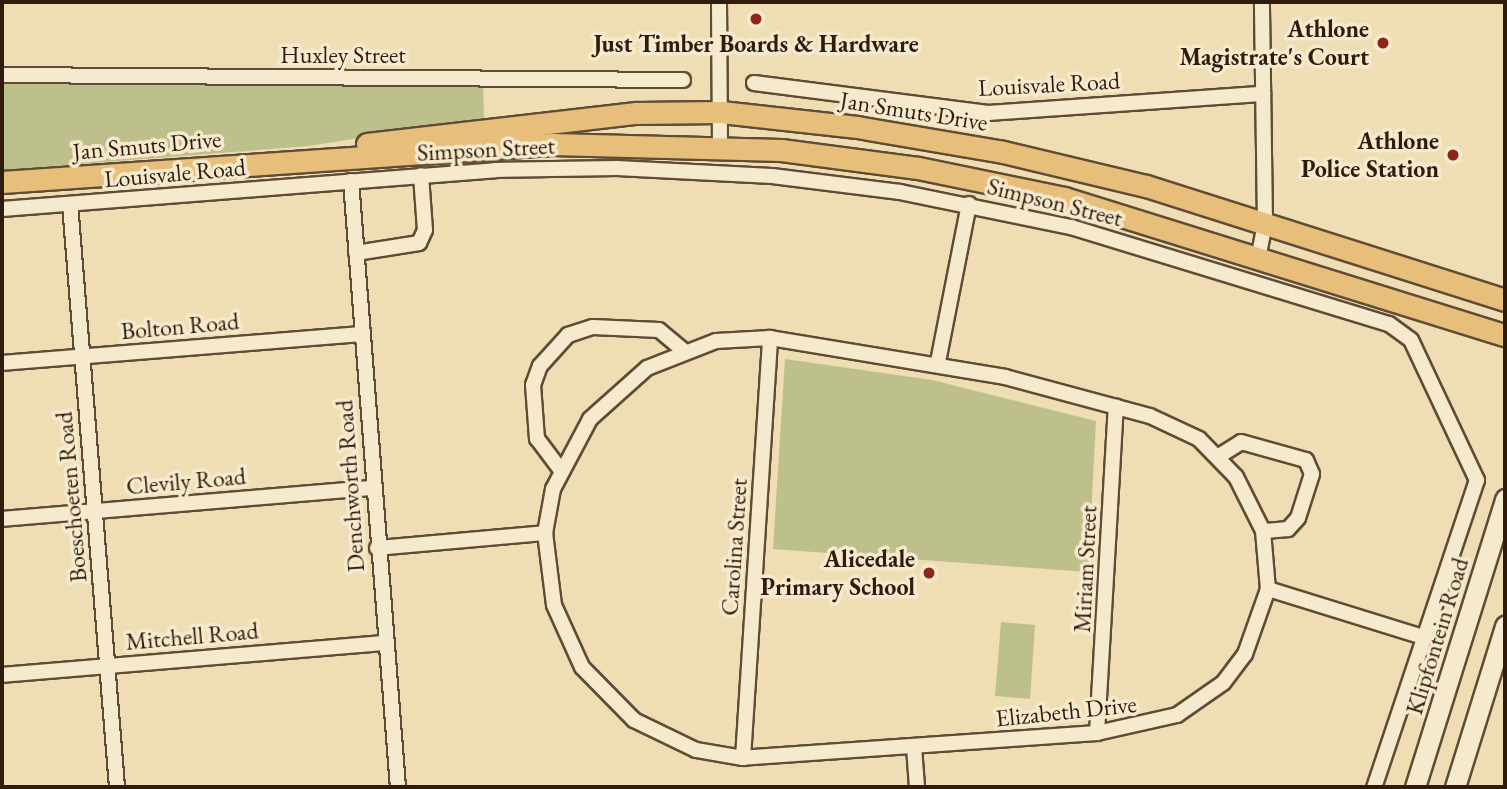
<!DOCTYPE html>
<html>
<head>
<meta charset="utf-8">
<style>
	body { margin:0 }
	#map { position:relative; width:1507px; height:789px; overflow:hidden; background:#efdeb3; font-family:"EB Garamond",serif }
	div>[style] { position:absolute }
	.green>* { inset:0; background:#bdc08a }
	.roads { filter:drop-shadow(2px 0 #604c36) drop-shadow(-2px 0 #604c36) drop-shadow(0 2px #604c36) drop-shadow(0 -2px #604c36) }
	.street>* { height:14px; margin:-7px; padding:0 7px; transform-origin:7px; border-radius:7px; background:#f5eace }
	.secondary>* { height:19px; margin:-9.5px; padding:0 9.5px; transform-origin:9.5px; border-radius:9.5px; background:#f5eace }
	.primary>* { height:21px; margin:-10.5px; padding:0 10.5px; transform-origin:10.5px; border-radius:10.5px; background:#e8bf7a }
	.dots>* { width:19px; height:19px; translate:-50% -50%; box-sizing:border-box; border:4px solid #f5eace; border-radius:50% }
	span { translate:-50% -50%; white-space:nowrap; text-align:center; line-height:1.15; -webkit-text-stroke:7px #f5eace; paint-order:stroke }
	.poi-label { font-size:24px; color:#311b0d; font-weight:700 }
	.right { translate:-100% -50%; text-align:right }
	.street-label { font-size:24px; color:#311b0d }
	.frame { position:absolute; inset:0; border:4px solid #311b0d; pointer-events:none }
</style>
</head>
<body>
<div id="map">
	<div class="green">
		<div style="clip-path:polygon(2px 82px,483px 84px,484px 118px,309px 146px,2px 170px)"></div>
		<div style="clip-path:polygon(785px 359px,932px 380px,1096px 421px,1088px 572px,773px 549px)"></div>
		<div style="clip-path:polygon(1001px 622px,1035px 625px,1030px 699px,995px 696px)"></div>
	</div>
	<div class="roads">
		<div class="street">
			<div style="left:719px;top:2px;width:143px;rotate:89.6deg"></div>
			<div style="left:2px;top:75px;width:681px;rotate:0.42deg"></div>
			<div style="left:754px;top:83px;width:236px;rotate:7.3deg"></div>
			<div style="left:988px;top:113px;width:276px;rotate:-4deg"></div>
			<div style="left:351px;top:181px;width:608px;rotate:85.57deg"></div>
			<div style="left:70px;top:204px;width:585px;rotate:85.39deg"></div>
			<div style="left:2px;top:209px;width:495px;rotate:-4.5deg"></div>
			<div style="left:495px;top:170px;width:122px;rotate:-0.9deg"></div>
			<div style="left:617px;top:168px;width:155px;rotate:3deg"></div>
			<div style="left:772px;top:176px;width:129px;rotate:7.1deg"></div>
			<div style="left:900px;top:192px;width:175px;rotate:11.6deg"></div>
			<div style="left:1071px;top:227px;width:332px;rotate:17deg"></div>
			<div style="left:1389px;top:324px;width:27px;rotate:36deg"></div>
			<div style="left:1411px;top:340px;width:155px;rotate:64.8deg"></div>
			<div style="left:1477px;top:480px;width:324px;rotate:108.5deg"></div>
			<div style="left:356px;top:253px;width:64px;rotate:-9deg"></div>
			<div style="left:419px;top:243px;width:14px;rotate:-65deg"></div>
			<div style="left:425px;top:230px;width:55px;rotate:-94.2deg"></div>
			<div style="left:1259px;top:254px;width:32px;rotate:-79deg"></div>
			<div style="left:1265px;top:223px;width:221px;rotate:-90.8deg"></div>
			<div style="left:770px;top:338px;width:238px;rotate:9.4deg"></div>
			<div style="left:1005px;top:377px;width:150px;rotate:15.1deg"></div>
			<div style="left:1150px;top:416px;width:54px;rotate:25.1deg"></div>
			<div style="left:1199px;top:439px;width:53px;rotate:45.8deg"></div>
			<div style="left:1236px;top:477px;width:60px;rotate:63.4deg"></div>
			<div style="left:1263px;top:531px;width:58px;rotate:85.1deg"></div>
			<div style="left:1268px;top:589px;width:69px;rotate:109.5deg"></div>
			<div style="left:1245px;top:654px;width:36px;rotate:127deg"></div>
			<div style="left:1223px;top:683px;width:56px;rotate:145.2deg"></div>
			<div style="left:1177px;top:715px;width:82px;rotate:167.3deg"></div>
			<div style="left:1097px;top:733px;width:355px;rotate:176deg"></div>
			<div style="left:743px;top:758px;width:48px;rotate:-170.3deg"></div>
			<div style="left:696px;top:750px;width:69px;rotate:-154.2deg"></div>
			<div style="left:634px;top:720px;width:74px;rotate:-134.5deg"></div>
			<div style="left:582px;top:667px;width:68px;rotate:-114.3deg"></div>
			<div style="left:554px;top:605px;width:73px;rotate:-97.1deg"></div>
			<div style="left:545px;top:533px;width:45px;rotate:-79.7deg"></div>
			<div style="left:553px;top:489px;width:79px;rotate:-62.1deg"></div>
			<div style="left:590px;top:419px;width:76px;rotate:-41.8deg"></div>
			<div style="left:647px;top:368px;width:74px;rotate:-21.4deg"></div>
			<div style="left:716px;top:341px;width:54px;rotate:-3.2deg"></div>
			<div style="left:938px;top:362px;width:161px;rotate:-78.9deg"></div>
			<div style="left:2px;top:363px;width:360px;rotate:-4.6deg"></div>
			<div style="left:1219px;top:456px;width:26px;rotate:-32deg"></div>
			<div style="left:1241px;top:442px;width:67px;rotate:15.5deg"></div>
			<div style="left:1306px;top:460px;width:15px;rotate:67deg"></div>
			<div style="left:1312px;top:474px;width:46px;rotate:107.7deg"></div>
			<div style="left:1298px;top:518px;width:15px;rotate:132deg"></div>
			<div style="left:1288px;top:529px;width:25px;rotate:175deg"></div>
			<div style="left:560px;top:469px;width:38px;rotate:-127deg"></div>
			<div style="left:537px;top:439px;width:54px;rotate:-94.2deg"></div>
			<div style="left:533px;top:385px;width:20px;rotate:-70deg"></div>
			<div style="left:540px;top:366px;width:42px;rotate:-47.9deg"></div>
			<div style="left:568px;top:335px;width:26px;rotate:-18deg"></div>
			<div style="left:593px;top:327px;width:66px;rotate:2.6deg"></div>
			<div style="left:659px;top:330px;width:33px;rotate:40deg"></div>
			<div style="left:2px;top:519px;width:372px;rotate:-4.8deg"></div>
			<div style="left:377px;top:548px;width:169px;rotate:-5.1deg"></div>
			<div style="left:1268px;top:589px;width:165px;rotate:17.2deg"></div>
			<div style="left:2px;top:675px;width:385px;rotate:-4.8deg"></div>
			<div style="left:1097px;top:733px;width:327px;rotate:-86.7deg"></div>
			<div style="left:914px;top:747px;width:40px;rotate:85.7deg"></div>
			<div style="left:743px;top:758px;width:421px;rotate:-86.3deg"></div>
		</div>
		<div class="secondary">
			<div style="left:1415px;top:787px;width:302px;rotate:-72.6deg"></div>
			<div style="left:1455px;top:787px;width:169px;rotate:-72.7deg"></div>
		</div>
		<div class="primary">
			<div style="left:367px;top:144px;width:271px;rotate:-6.6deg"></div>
			<div style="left:636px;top:113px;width:85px;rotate:-0.7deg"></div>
			<div style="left:721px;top:112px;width:137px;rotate:6.3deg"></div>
			<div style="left:857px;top:127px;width:148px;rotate:9.7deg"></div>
			<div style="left:1003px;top:152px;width:147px;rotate:13.4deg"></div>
			<div style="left:1146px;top:186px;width:377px;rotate:17.6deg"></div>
			<div style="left:2px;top:182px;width:551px;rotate:-3.95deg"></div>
			<div style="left:552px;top:144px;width:229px;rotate:1.5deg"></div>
			<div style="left:781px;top:150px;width:138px;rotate:7.5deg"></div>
			<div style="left:918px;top:168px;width:149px;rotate:11.6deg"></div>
			<div style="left:1064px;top:198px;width:462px;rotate:17.3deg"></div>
		</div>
	</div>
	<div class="dots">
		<div style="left:756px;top:19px;background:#8f2418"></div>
		<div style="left:1383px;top:43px;background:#8f2418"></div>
		<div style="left:1453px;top:155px;background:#8f2418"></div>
		<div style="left:929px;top:573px;background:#8f2418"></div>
	</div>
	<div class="poi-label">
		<span class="right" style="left:1369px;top:43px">Athlone<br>Magistrate's Court</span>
		<span style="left:756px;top:44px">Just Timber Boards &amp; Hardware</span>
		<span class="right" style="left:1439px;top:155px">Athlone<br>Police Station</span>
		<span class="right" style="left:915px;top:573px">Alicedale<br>Primary School</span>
	</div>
	<div class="street-label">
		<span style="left:343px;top:55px">Huxley Street</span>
		<span style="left:1049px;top:84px;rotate:-3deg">Louisvale Road</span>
		<span style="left:914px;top:111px;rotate:9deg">Jan Smuts Drive</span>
		<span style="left:147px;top:145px;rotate:-5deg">Jan Smuts Drive</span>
		<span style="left:486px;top:149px;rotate:-3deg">Simpson Street</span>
		<span style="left:175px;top:173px;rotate:-5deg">Louisvale Road</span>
		<span style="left:1055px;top:202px;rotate:14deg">Simpson Street</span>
		<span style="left:180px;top:326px;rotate:-5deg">Bolton Road</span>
		<span style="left:186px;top:481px;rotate:-5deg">Clevily Road</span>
		<span style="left:350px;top:486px;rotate:-94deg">Denchworth Road</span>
		<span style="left:71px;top:497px;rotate:-95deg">Boeschoeten Road</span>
		<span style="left:734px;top:547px;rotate:-86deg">Carolina Street</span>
		<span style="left:1085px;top:569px;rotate:-87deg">Miriam Street</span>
		<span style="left:192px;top:636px;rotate:-5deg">Mitchell Road</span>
		<span style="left:1437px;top:636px;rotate:-73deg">Klipfontein Road</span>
		<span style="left:1066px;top:711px;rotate:-6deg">Elizabeth Drive</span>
	</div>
	<div class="frame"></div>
</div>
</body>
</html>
